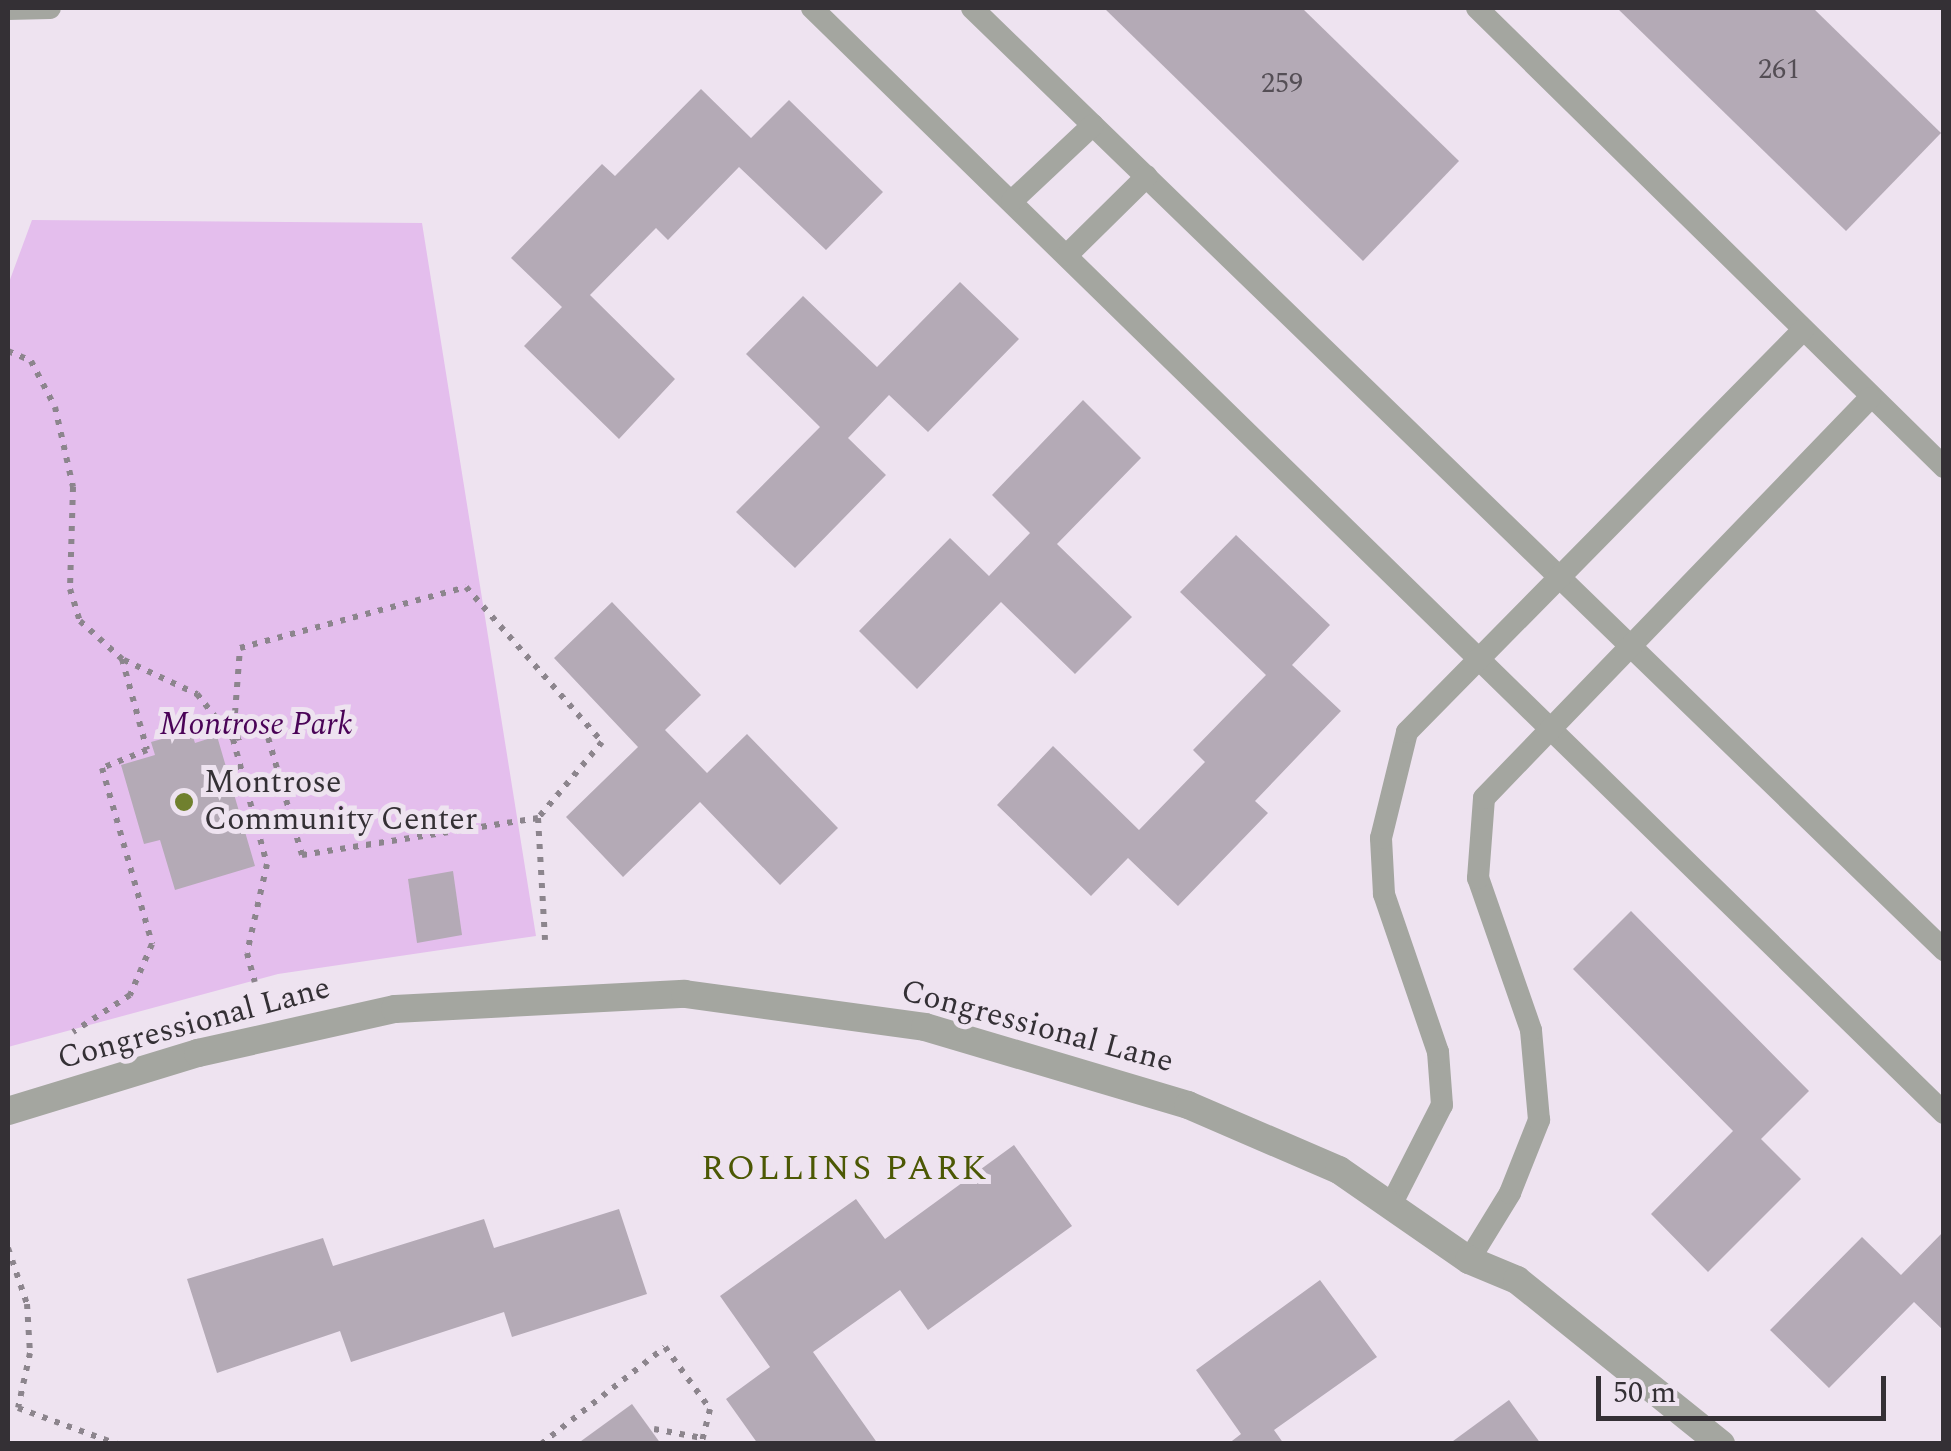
<!DOCTYPE html>
<html>
<head>
<meta charset="utf-8">
<style>
	body { margin:0 }
	#map { position:relative; width:1951px; height:1451px; overflow:hidden; background:#eee3f0; font-family:Spectral,serif }
	div>[style] { position:absolute }
	.green>* { inset:0; background:#e4beed }
	.building>* { inset:0; background:#b4aab6 }
	.path>* { height:6px; margin-top:-3px; transform-origin:0; background:repeating-linear-gradient(90deg,#8c858d 0 5px,transparent 0 13px) }
	.service>* { height:22px; margin:-11px; padding:0 11px; transform-origin:11px; border-radius:11px; background:#a4a6a0 }
	.tertiary>* { height:28px; margin:-14px; padding:0 14px; transform-origin:14px; border-radius:14px; background:#a4a6a0 }
	.dots>* { width:28px; height:28px; translate:-50% -50%; box-sizing:border-box; border:5px solid #eee3f0; border-radius:50% }
	span { translate:-50% -50%; white-space:nowrap; text-align:center; line-height:1.15; -webkit-text-stroke:10px #eee3f0; paint-order:stroke }
	.number-label { font-size:28px; color:#544e55 }
	.number-label span { -webkit-text-stroke-width:0 }
	.park-label { font-size:32px; color:#4a0357; font-style:italic }
	.poi-label { font-size:32px; color:#343035 }
	.left { translate:0 -50%; text-align:left }
	.street-label { font-size:32px; color:#343035 }
	.neighbourhood-label { font-size:35px; color:#4c5804; letter-spacing:2.5px }
	.frame { position:absolute; inset:0; border:10px solid #343035; pointer-events:none }
	.scale { position:absolute; left:1596px; top:1376px; width:290px; height:45px; box-sizing:border-box; border:5px solid #343035; border-top:0; padding-left:12px; font-size:30px; line-height:35px; white-space:nowrap; color:#343035; -webkit-text-stroke:8px #eee3f0; paint-order:stroke }
</style>
</head>
<body>
<div id="map">
	<div class="green">
		<div style="clip-path:polygon(32px 220px,422px 223px,536px 936px,278px 974px,8px 1047px,8px 285px)"></div>
	</div>
	<div class="building">
		<div style="clip-path:polygon(1104px 8px,1302px 8px,1459px 161px,1363px 261px)"></div>
		<div style="clip-path:polygon(1617px 8px,1813px 8px,1941px 133px,1846px 231px)"></div>
		<div style="clip-path:polygon(701px 89px,751px 138px,789px 100px,883px 192px,826px 250px,739px 167px,668px 240px,656px 228px,590px 295px,675px 379px,619px 439px,524px 346px,562px 307px,511px 258px,602px 164px,615px 176px)"></div>
		<div style="clip-path:polygon(960px 282px,1019px 339px,928px 432px,889px 395px,848px 438px,886px 475px,795px 568px,736px 512px,820px 427px,746px 354px,803px 296px,877px 367px)"></div>
		<div style="clip-path:polygon(1083px 400px,1141px 458px,1057px 544px,1132px 617px,1075px 674px,1001px 602px,917px 689px,859px 631px,950px 538px,989px 576px,1030px 533px,992px 495px)"></div>
		<div style="clip-path:polygon(1236px 535px,1330px 625px,1292px 665px,1341px 711px,1255px 801px,1268px 813px,1178px 906px,1128px 858px,1091px 896px,997px 805px,1053px 746px,1139px 830px,1205px 762px,1193px 750px,1266px 675px,1180px 592px)"></div>
		<div style="clip-path:polygon(612px 602px,701px 695px,665px 730px,707px 773px,747px 734px,838px 828px,780px 885px,700px 802px,623px 877px,566px 817px,638px 747px,554px 658px)"></div>
		<div style="clip-path:polygon(191px 731px,195px 743px,217px 736px,255px 866px,175px 890px,160px 840px,144px 844px,121px 765px,155px 755px,151px 742px)"></div>
		<div style="clip-path:polygon(453px 871px,462px 935px,417px 943px,408px 879px)"></div>
		<div style="clip-path:polygon(1631px 911px,1809px 1091px,1761px 1139px,1801px 1179px,1708px 1272px,1651px 1214px,1733px 1131px,1573px 969px)"></div>
		<div style="clip-path:polygon(1014px 1145px,1072px 1226px,928px 1330px,900px 1290px,813px 1352px,878px 1444px,758px 1444px,726px 1399px,770px 1367px,720px 1296px,856px 1199px,885px 1239px)"></div>
		<div style="clip-path:polygon(619px 1209px,647px 1294px,512px 1337px,504px 1312px,351px 1362px,340px 1331px,217px 1373px,187px 1279px,323px 1238px,333px 1266px,484px 1219px,494px 1248px)"></div>
		<div style="clip-path:polygon(1944px 1231px,1944px 1331px,1914px 1302px,1829px 1388px,1770px 1330px,1862px 1237px,1901px 1275px)"></div>
		<div style="clip-path:polygon(1320px 1280px,1377px 1357px,1274px 1430px,1284px 1444px,1228px 1444px,1241px 1434px,1196px 1370px)"></div>
		<div style="clip-path:polygon(1509px 1400px,1541px 1444px,1449px 1444px)"></div>
		<div style="clip-path:polygon(632px 1404px,661px 1444px,577px 1444px)"></div>
	</div>
	<div class="path">
		<div style="left:8px;top:351px;width:25px;rotate:23deg"></div>
		<div style="left:31px;top:361px;width:52px;rotate:62.4deg"></div>
		<div style="left:55px;top:407px;width:82px;rotate:77.3deg"></div>
		<div style="left:73px;top:487px;width:102px;rotate:91.7deg"></div>
		<div style="left:70px;top:589px;width:34px;rotate:73deg"></div>
		<div style="left:80px;top:621px;width:57px;rotate:42.1deg"></div>
		<div style="left:122px;top:659px;width:94px;rotate:74.6deg"></div>
		<div style="left:147px;top:750px;width:48px;rotate:158.2deg"></div>
		<div style="left:102px;top:768px;width:183px;rotate:74.1deg"></div>
		<div style="left:152px;top:944px;width:56px;rotate:113.3deg"></div>
		<div style="left:130px;top:995px;width:68px;rotate:147deg"></div>
		<div style="left:466px;top:587px;width:206px;rotate:48.7deg"></div>
		<div style="left:602px;top:742px;width:99px;rotate:130.1deg"></div>
		<div style="left:538px;top:818px;width:239px;rotate:171.1deg"></div>
		<div style="left:302px;top:855px;width:130px;rotate:-106.1deg"></div>
		<div style="left:266px;top:730px;width:34px;rotate:165deg"></div>
		<div style="left:233px;top:739px;width:91px;rotate:-85.6deg"></div>
		<div style="left:240px;top:648px;width:234px;rotate:-15.1deg"></div>
		<div style="left:124px;top:660px;width:81px;rotate:25deg"></div>
		<div style="left:197px;top:694px;width:58px;rotate:51.3deg"></div>
		<div style="left:233px;top:739px;width:130px;rotate:74.8deg"></div>
		<div style="left:267px;top:864px;width:91px;rotate:102.7deg"></div>
		<div style="left:247px;top:953px;width:30px;rotate:75deg"></div>
		<div style="left:538px;top:818px;width:122px;rotate:86.7deg"></div>
		<div style="left:8px;top:1248px;width:59px;rotate:71.3deg"></div>
		<div style="left:27px;top:1304px;width:49px;rotate:86.5deg"></div>
		<div style="left:30px;top:1353px;width:56px;rotate:102.3deg"></div>
		<div style="left:18px;top:1408px;width:105px;rotate:20deg"></div>
		<div style="left:654px;top:1429px;width:49px;rotate:10.6deg"></div>
		<div style="left:541px;top:1444px;width:157px;rotate:-38deg"></div>
		<div style="left:665px;top:1347px;width:77px;rotate:54deg"></div>
		<div style="left:710px;top:1409px;width:36px;rotate:104deg"></div>
	</div>
	<div class="service">
		<div style="left:812px;top:8px;width:1582px;rotate:44.31deg"></div>
		<div style="left:972px;top:8px;width:1354px;rotate:44.1deg"></div>
		<div style="left:1477px;top:8px;width:655px;rotate:44.51deg"></div>
		<div style="left:8px;top:9px;width:42px;rotate:-1.4deg"></div>
		<div style="left:1012px;top:201px;width:111px;rotate:-43.2deg"></div>
		<div style="left:1067px;top:255px;width:112px;rotate:-44.6deg"></div>
		<div style="left:1392px;top:1203px;width:110px;rotate:-63deg"></div>
		<div style="left:1442px;top:1105px;width:53px;rotate:-94.3deg"></div>
		<div style="left:1438px;top:1052px;width:167px;rotate:-108.9deg"></div>
		<div style="left:1384px;top:894px;width:56px;rotate:-93.1deg"></div>
		<div style="left:1381px;top:838px;width:109px;rotate:-76.2deg"></div>
		<div style="left:1407px;top:732px;width:564px;rotate:-45.43deg"></div>
		<div style="left:1469px;top:1260px;width:79px;rotate:-58.5deg"></div>
		<div style="left:1510px;top:1193px;width:79px;rotate:-68.3deg"></div>
		<div style="left:1539px;top:1120px;width:90px;rotate:-95.1deg"></div>
		<div style="left:1531px;top:1030px;width:161px;rotate:-109.2deg"></div>
		<div style="left:1478px;top:878px;width:80px;rotate:-85.7deg"></div>
		<div style="left:1484px;top:798px;width:556px;rotate:-46.02deg"></div>
	</div>
	<div class="tertiary">
		<div style="left:8px;top:1111px;width:199px;rotate:-17deg"></div>
		<div style="left:198px;top:1053px;width:202px;rotate:-12.6deg"></div>
		<div style="left:395px;top:1009px;width:290px;rotate:-3deg"></div>
		<div style="left:685px;top:994px;width:242px;rotate:7.8deg"></div>
		<div style="left:925px;top:1027px;width:274px;rotate:16.5deg"></div>
		<div style="left:1188px;top:1105px;width:164px;rotate:23.3deg"></div>
		<div style="left:1339px;top:1170px;width:158px;rotate:34.7deg"></div>
		<div style="left:1469px;top:1260px;width:52px;rotate:22.6deg"></div>
		<div style="left:1517px;top:1280px;width:262px;rotate:38.8deg"></div>
	</div>
	<div class="dots">
		<div style="left:184px;top:802px;background:#70802e"></div>
	</div>
	<div class="number-label">
		<span style="left:1779px;top:70px">261</span>
		<span style="left:1282px;top:84px">259</span>
	</div>
	<div class="park-label">
		<span style="left:256px;top:725px">Montrose Park</span>
	</div>
	<div class="poi-label">
		<span class="left" style="left:204px;top:802px">Montrose<br>Community Center</span>
	</div>
	<div class="street-label">
		<span style="left:194px;top:1024px;rotate:-15deg">Congressional Lane</span>
		<span style="left:1037px;top:1027px;rotate:15deg">Congressional Lane</span>
	</div>
	<div class="neighbourhood-label">
		<span style="left:845px;top:1169px">ROLLINS PARK</span>
	</div>
	<div class="frame"></div>
	<div class="scale">50 m</div>
</div>
</body>
</html>
